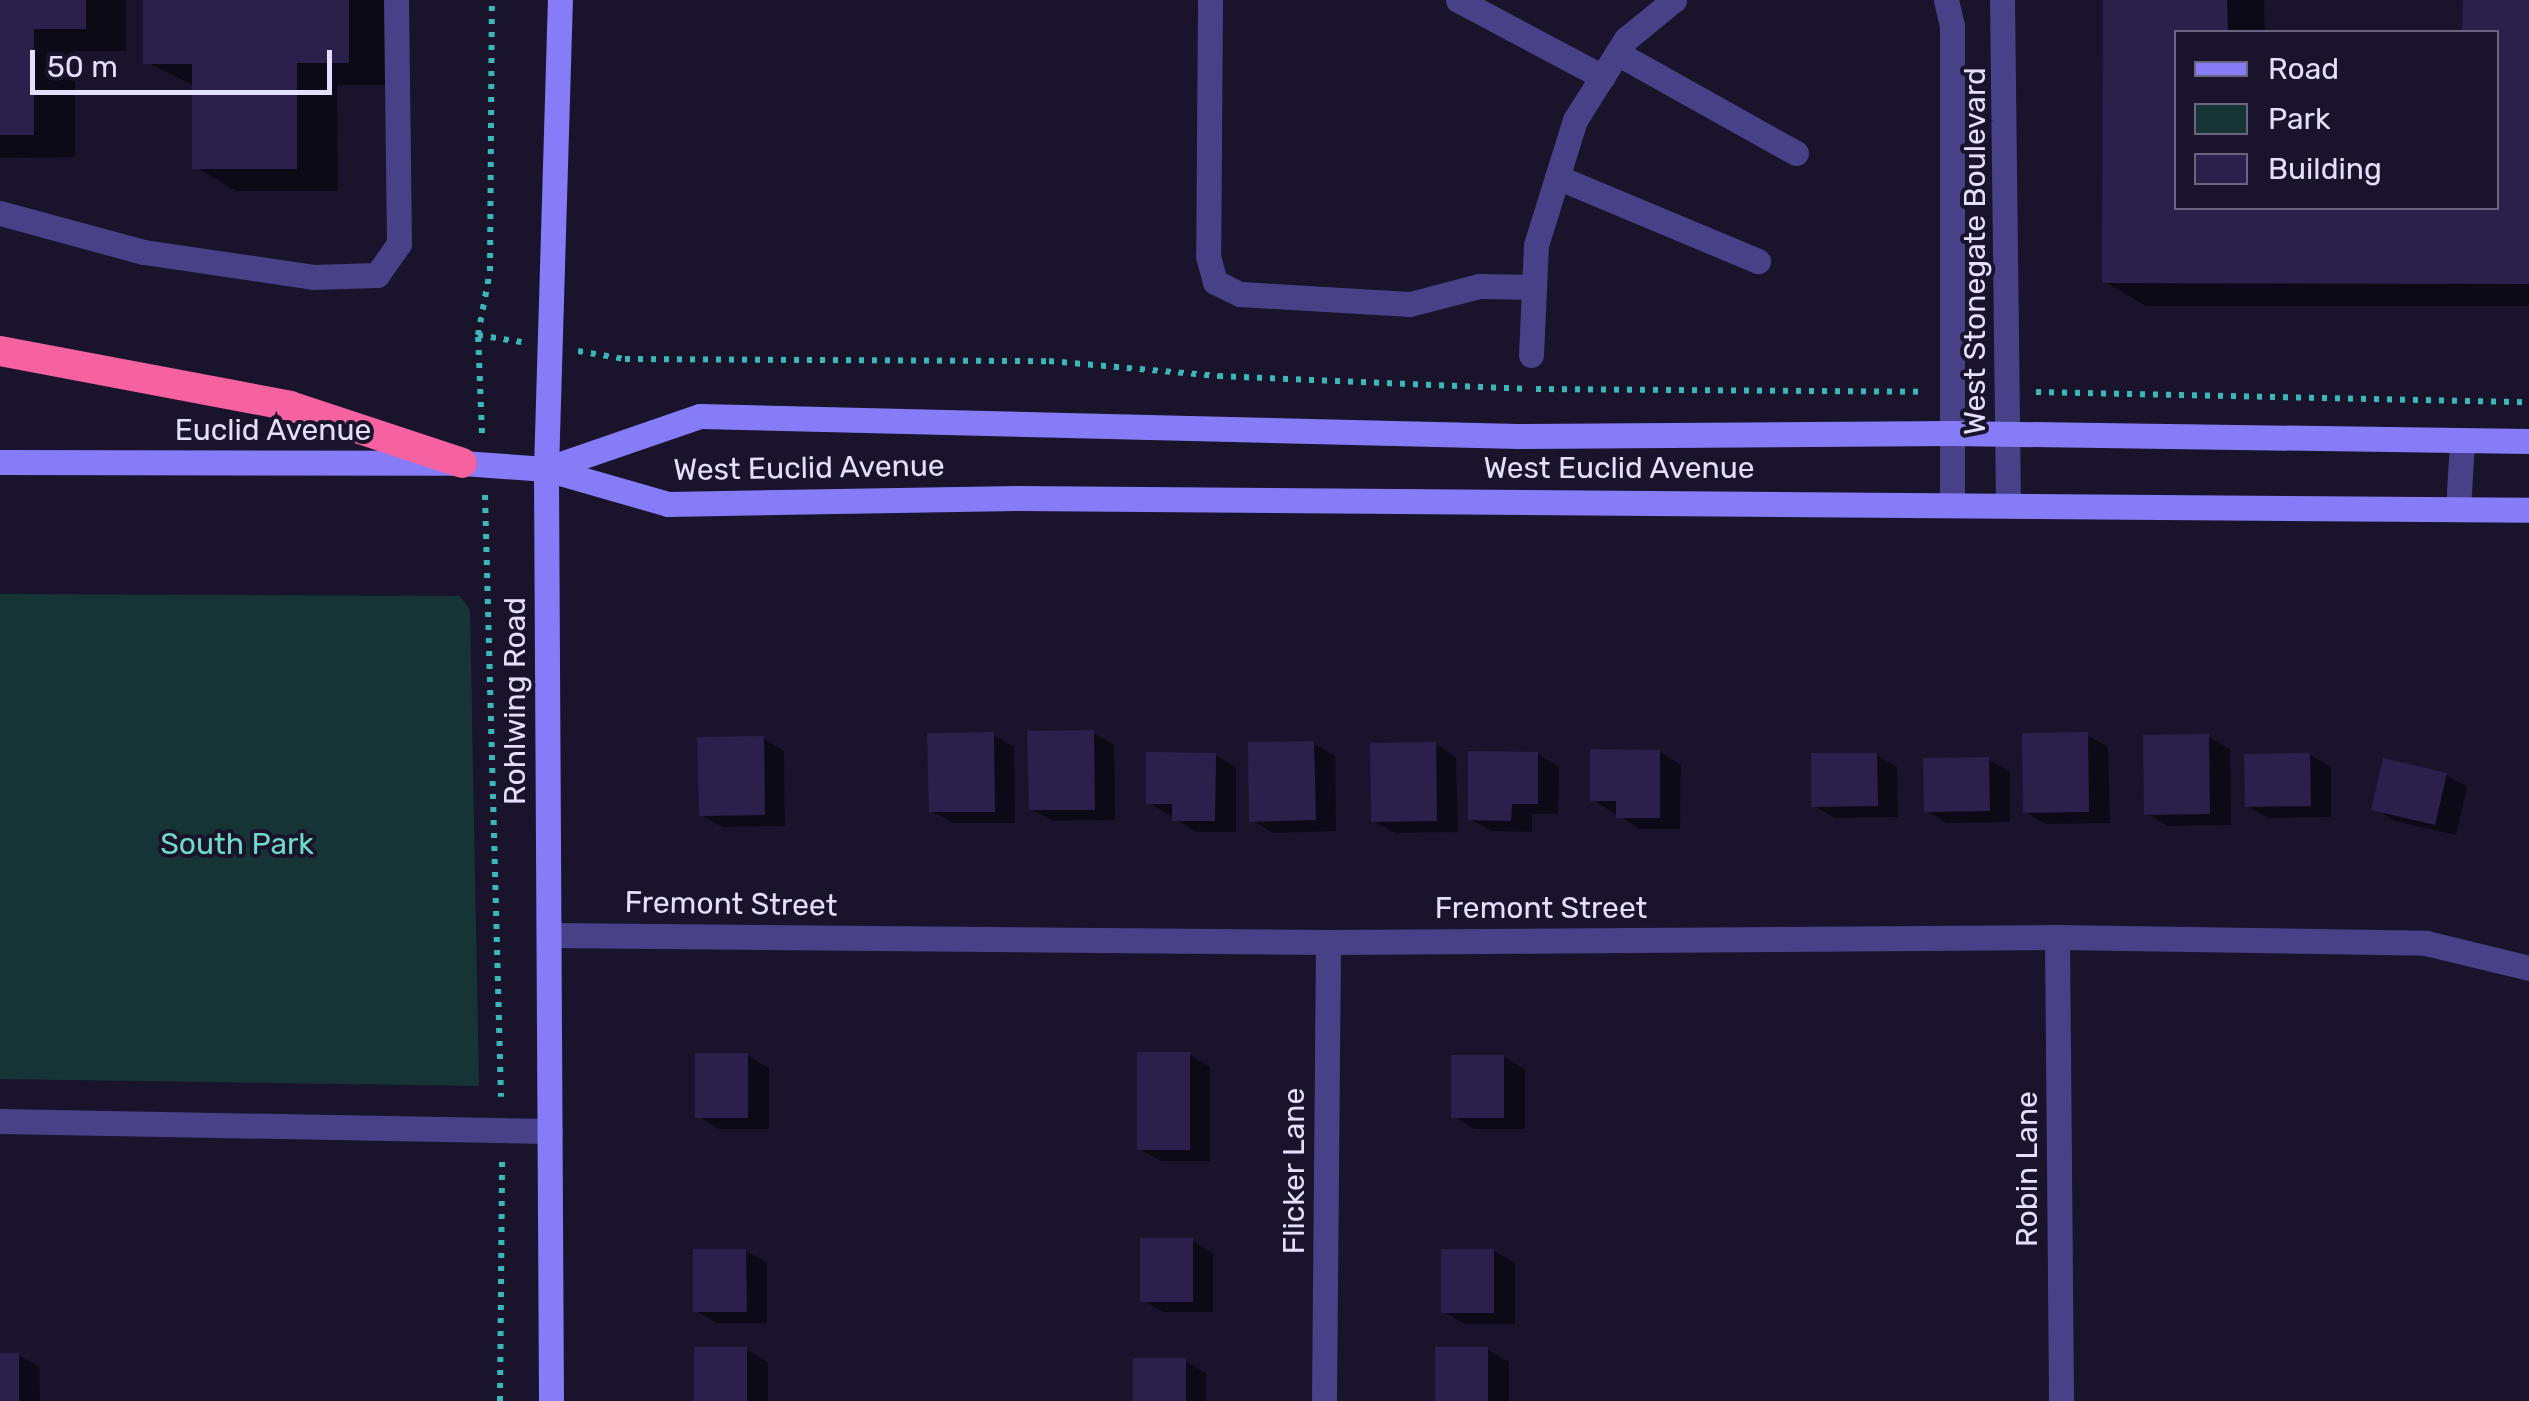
<!DOCTYPE html>
<html>
<head>
<meta charset="utf-8">
<style>
	body { margin:0 }
	#map { position:relative; width:2529px; height:1401px; overflow:hidden; background:#19132b; font-family:Rubik,sans-serif }
	div>[style] { position:absolute }
	.green>* { inset:0; background:#163435 }
	.shadow>* { inset:0; background:#0007 }
	.building>* { inset:0; background:#2b204b }
	.path>* { height:6px; margin-top:-3px; transform-origin:0; background:repeating-linear-gradient(90deg,#39b8b7 0 5px,transparent 0 13px) }
	.lane>* { height:25px; margin:-12.5px; padding:0 12.5px; transform-origin:12.5px; border-radius:12.5px; background:#484187 }
	.street>* { height:25px; margin:-12.5px; padding:0 12.5px; transform-origin:12.5px; border-radius:12.5px; background:#484187 }
	.secondary>* { height:25px; margin:-12.5px; padding:0 12.5px; transform-origin:12.5px; border-radius:12.5px; background:#867cf7 }
	.highway>* { height:30px; margin:-15px; padding:0 15px; transform-origin:15px; border-radius:15px; background:#f661a0 }
	span { translate:-50% -50%; white-space:nowrap; text-align:center; line-height:1.15; -webkit-text-stroke:8px #19132b; paint-order:stroke }
	.street-label { font-size:30px; color:#e4dffd }
	.park-label { font-size:30px; color:#6ddbc6 }
	.legend { position:absolute; left:2174px; top:30px; width:325px; height:180px; box-sizing:border-box; background:#19132b; border:2px solid #6a657f; margin:0; padding:12px 18px; list-style:none; font-size:30px; color:#e4dffd }
	.legend li { display:flex; align-items:center; gap:20px; height:50px }
	.legend b { width:50px; border:2px solid #6a657f }
	.scale { position:absolute; left:30px; top:50px; width:302px; height:45px; box-sizing:border-box; border:5px solid #e4dffd; border-top:0; padding-left:12px; font-size:30px; line-height:35px; white-space:nowrap; color:#e4dffd; -webkit-text-stroke:8px #19132b; paint-order:stroke }
</style>
</head>
<body>
<div id="map">
	<div class="green">
		<div style="clip-path:polygon(0 594px,460px 596px,470px 610px,479px 1086px,0 1079px)"></div>
	</div>
	<div class="shadow">
		<div style="clip-path:polygon(0 0,126px 0,126px 51px,75px 51px,75px 157px,0 158px)"></div>
		<div style="clip-path:polygon(146px 0,389px 0,389px 85px,337px 85px,338px 191px,236px 191px,195px 167px,195px 86px,146px 62px)"></div>
		<div style="clip-path:polygon(2105px 0,2264px 0,2265px 32px,2176px 32px,2176px 208px,2496px 208px,2496px 32px,2467px 32px,2469px 0,2529px 0,2529px 306px,2146px 306px,2105px 282px)"></div>
		<div style="clip-path:polygon(1093px 733px,1114px 745px,1115px 820px,1053px 821px,1031px 809px)"></div>
		<div style="clip-path:polygon(993px 735px,1014px 747px,1015px 823px,953px 823px,931px 811px)"></div>
		<div style="clip-path:polygon(2087px 735px,2108px 747px,2110px 823px,2046px 824px,2025px 812px)"></div>
		<div style="clip-path:polygon(2209px 737px,2230px 749px,2231px 825px,2168px 826px,2147px 814px)"></div>
		<div style="clip-path:polygon(763px 738px,784px 751px,785px 826px,723px 827px,701px 815px)"></div>
		<div style="clip-path:polygon(1314px 744px,1335px 756px,1336px 831px,1273px 833px,1252px 820px)"></div>
		<div style="clip-path:polygon(1435px 744px,1456px 757px,1458px 832px,1395px 833px,1373px 821px)"></div>
		<div style="clip-path:polygon(1660px 752px,1681px 765px,1680px 829px,1640px 829px,1593px 800px)"></div>
		<div style="clip-path:polygon(1538px 754px,1559px 767px,1558px 814px,1532px 814px,1532px 832px,1492px 831px,1470px 819px)"></div>
		<div style="clip-path:polygon(1215px 755px,1236px 767px,1236px 832px,1196px 832px,1148px 802px)"></div>
		<div style="clip-path:polygon(1876px 755px,1897px 767px,1898px 817px,1835px 818px,1814px 806px)"></div>
		<div style="clip-path:polygon(2310px 755px,2331px 767px,2331px 817px,2268px 818px,2247px 806px)"></div>
		<div style="clip-path:polygon(1989px 760px,2010px 772px,2010px 822px,1947px 823px,1926px 810px)"></div>
		<div style="clip-path:polygon(2446px 775px,2467px 787px,2456px 835px,2395px 821px,2374px 808px)"></div>
		<div style="clip-path:polygon(1189px 1054px,1210px 1067px,1210px 1161px,1161px 1161px,1139px 1149px)"></div>
		<div style="clip-path:polygon(748px 1056px,769px 1068px,769px 1129px,719px 1129px,698px 1116px)"></div>
		<div style="clip-path:polygon(1504px 1057px,1525px 1069px,1525px 1129px,1475px 1129px,1454px 1117px)"></div>
		<div style="clip-path:polygon(1192px 1240px,1213px 1253px,1213px 1312px,1164px 1312px,1142px 1300px)"></div>
		<div style="clip-path:polygon(746px 1251px,767px 1263px,767px 1323px,717px 1323px,696px 1311px)"></div>
		<div style="clip-path:polygon(1494px 1251px,1515px 1263px,1515px 1324px,1465px 1324px,1444px 1312px)"></div>
		<div style="clip-path:polygon(747px 1350px,768px 1362px,768px 1401px,696px 1401px)"></div>
		<div style="clip-path:polygon(1488px 1350px,1509px 1362px,1509px 1401px,1438px 1401px)"></div>
		<div style="clip-path:polygon(0 1355px,18px 1355px,39px 1367px,40px 1401px,0 1401px)"></div>
		<div style="clip-path:polygon(1185px 1361px,1206px 1373px,1206px 1401px,1135px 1401px)"></div>
	</div>
	<div class="building">
		<div style="clip-path:polygon(0 0,86px 0,86px 29px,34px 29px,34px 135px,0 135px)"></div>
		<div style="clip-path:polygon(143px 0,349px 0,349px 63px,297px 63px,297px 169px,192px 169px,192px 64px,143px 64px)"></div>
		<div style="clip-path:polygon(2103px 0,2227px 0,2228px 32px,2176px 32px,2176px 208px,2496px 208px,2496px 32px,2462px 32px,2463px 0,2529px 0,2529px 284px,2102px 283px)"></div>
		<div style="clip-path:polygon(1094px 730px,1095px 810px,1029px 810px,1027px 731px)"></div>
		<div style="clip-path:polygon(994px 732px,995px 812px,929px 812px,927px 733px)"></div>
		<div style="clip-path:polygon(2088px 732px,2089px 812px,2023px 813px,2022px 733px)"></div>
		<div style="clip-path:polygon(2209px 734px,2210px 814px,2144px 815px,2143px 735px)"></div>
		<div style="clip-path:polygon(764px 736px,765px 815px,699px 816px,697px 737px)"></div>
		<div style="clip-path:polygon(1314px 741px,1316px 820px,1249px 822px,1248px 742px)"></div>
		<div style="clip-path:polygon(1436px 742px,1437px 821px,1371px 822px,1370px 743px)"></div>
		<div style="clip-path:polygon(1590px 749px,1660px 750px,1660px 818px,1616px 818px,1616px 801px,1590px 801px)"></div>
		<div style="clip-path:polygon(1468px 751px,1538px 752px,1538px 804px,1512px 804px,1511px 821px,1468px 820px)"></div>
		<div style="clip-path:polygon(1146px 752px,1216px 753px,1215px 821px,1172px 821px,1172px 804px,1146px 804px)"></div>
		<div style="clip-path:polygon(1811px 753px,1877px 753px,1878px 806px,1811px 807px)"></div>
		<div style="clip-path:polygon(2310px 753px,2311px 806px,2245px 807px,2244px 754px)"></div>
		<div style="clip-path:polygon(1989px 757px,1990px 811px,1924px 812px,1923px 758px)"></div>
		<div style="clip-path:polygon(2383px 758px,2447px 773px,2435px 825px,2371px 810px)"></div>
		<div style="clip-path:polygon(1137px 1052px,1190px 1052px,1190px 1150px,1137px 1150px)"></div>
		<div style="clip-path:polygon(695px 1053px,748px 1053px,748px 1118px,695px 1118px)"></div>
		<div style="clip-path:polygon(1451px 1055px,1504px 1055px,1504px 1118px,1451px 1118px)"></div>
		<div style="clip-path:polygon(1140px 1238px,1193px 1238px,1193px 1302px,1140px 1302px)"></div>
		<div style="clip-path:polygon(693px 1249px,746px 1249px,747px 1312px,693px 1312px)"></div>
		<div style="clip-path:polygon(1441px 1249px,1494px 1249px,1494px 1313px,1441px 1313px)"></div>
		<div style="clip-path:polygon(694px 1347px,747px 1347px,747px 1401px,694px 1401px)"></div>
		<div style="clip-path:polygon(1435px 1347px,1488px 1347px,1488px 1401px,1435px 1401px)"></div>
		<div style="clip-path:polygon(0 1353px,19px 1353px,19px 1401px,0 1401px)"></div>
		<div style="clip-path:polygon(1133px 1358px,1186px 1358px,1186px 1401px,1133px 1401px)"></div>
	</div>
	<div class="path">
		<div style="left:478px;top:335px;width:44px;rotate:9.2deg"></div>
		<div style="left:578px;top:351px;width:48px;rotate:9.7deg"></div>
		<div style="left:625px;top:359px;width:424px;rotate:0.3deg"></div>
		<div style="left:1049px;top:361px;width:170px;rotate:5.1deg"></div>
		<div style="left:1218px;top:376px;width:306px;rotate:2.4deg"></div>
		<div style="left:1536px;top:389px;width:388px;rotate:0.4deg"></div>
		<div style="left:2036px;top:392px;width:493px;rotate:1.2deg"></div>
		<div style="left:482px;top:433px;width:98px;rotate:-92.3deg"></div>
		<div style="left:478px;top:335px;width:65px;rotate:-79.4deg"></div>
		<div style="left:490px;top:271px;width:271px;rotate:-89.6deg"></div>
		<div style="left:485px;top:495px;width:602px;rotate:88.48deg"></div>
		<div style="left:500px;top:1401px;width:241px;rotate:-89.5deg"></div>
	</div>
	<div class="lane">
		<div style="left:1210px;top:0;width:256px;rotate:90.4deg"></div>
		<div style="left:1208px;top:256px;width:27px;rotate:75deg"></div>
		<div style="left:1215px;top:282px;width:28px;rotate:26deg"></div>
		<div style="left:1240px;top:294px;width:170px;rotate:3.4deg"></div>
		<div style="left:1410px;top:304px;width:71px;rotate:-14.6deg"></div>
		<div style="left:1479px;top:286px;width:55px;rotate:1deg"></div>
		<div style="left:1458px;top:0;width:164px;rotate:28deg"></div>
		<div style="left:1946px;top:0;width:27px;rotate:77deg"></div>
		<div style="left:1952px;top:26px;width:476px;rotate:90deg"></div>
		<div style="left:2002px;top:0;width:502px;rotate:89.32deg"></div>
		<div style="left:1617px;top:53px;width:205px;rotate:29.2deg"></div>
		<div style="left:1557px;top:177px;width:218px;rotate:22.7deg"></div>
		<div style="left:1531px;top:355px;width:110px;rotate:-87.4deg"></div>
		<div style="left:1536px;top:245px;width:131px;rotate:-72.7deg"></div>
		<div style="left:1575px;top:120px;width:96px;rotate:-57.8deg"></div>
		<div style="left:1626px;top:39px;width:62px;rotate:-39.1deg"></div>
		<div style="left:2458px;top:509px;width:67px;rotate:-86.6deg"></div>
	</div>
	<div class="street">
		<div style="left:0;top:213px;width:149px;rotate:15.2deg"></div>
		<div style="left:144px;top:252px;width:171px;rotate:8.4deg"></div>
		<div style="left:313px;top:277px;width:64px;rotate:-1.8deg"></div>
		<div style="left:377px;top:275px;width:38px;rotate:-55deg"></div>
		<div style="left:399px;top:244px;width:244px;rotate:-90.7deg"></div>
		<div style="left:549px;top:935px;width:779px;rotate:0.51deg"></div>
		<div style="left:1328px;top:942px;width:729px;rotate:-0.39deg"></div>
		<div style="left:2057px;top:937px;width:369px;rotate:0.9deg"></div>
		<div style="left:2426px;top:943px;width:106px;rotate:13.6deg"></div>
		<div style="left:2057px;top:937px;width:464px;rotate:89.5deg"></div>
		<div style="left:0;top:1121px;width:550px;rotate:1.04deg"></div>
		<div style="left:1324px;top:1401px;width:459px;rotate:-89.5deg"></div>
	</div>
	<div class="secondary">
		<div style="left:0;top:462px;width:462px;rotate:0.1deg"></div>
		<div style="left:462px;top:463px;width:84px;rotate:4.1deg"></div>
		<div style="left:546px;top:469px;width:127px;rotate:16deg"></div>
		<div style="left:668px;top:504px;width:349px;rotate:-1deg"></div>
		<div style="left:1017px;top:498px;width:1512px;rotate:0.45deg"></div>
		<div style="left:546px;top:469px;width:163px;rotate:-19deg"></div>
		<div style="left:700px;top:416px;width:818px;rotate:1.4deg"></div>
		<div style="left:1518px;top:436px;width:433px;rotate:-0.4deg"></div>
		<div style="left:1951px;top:433px;width:578px;rotate:0.79deg"></div>
		<div style="left:551px;top:1401px;width:932px;rotate:-90.31deg"></div>
		<div style="left:546px;top:469px;width:469px;rotate:-88.3deg"></div>
	</div>
	<div class="highway">
		<div style="left:0;top:351px;width:295px;rotate:10.7deg"></div>
		<div style="left:290px;top:406px;width:181px;rotate:18.3deg"></div>
	</div>
	<div class="street-label">
		<span style="left:1975px;top:251px;rotate:-90deg">West Stonegate Boulevard</span>
		<span style="left:273px;top:430px">Euclid Avenue</span>
		<span style="left:809px;top:468px;rotate:-1deg">West Euclid Avenue</span>
		<span style="left:1619px;top:468px">West Euclid Avenue</span>
		<span style="left:515px;top:701px;rotate:-90deg">Rohlwing Road</span>
		<span style="left:731px;top:904px;rotate:1deg">Fremont Street</span>
		<span style="left:1541px;top:908px">Fremont Street</span>
		<span style="left:2027px;top:1169px;rotate:-90deg">Robin Lane</span>
		<span style="left:1294px;top:1171px;rotate:-90deg">Flicker Lane</span>
	</div>
	<div class="park-label">
		<span style="left:237px;top:844px">South Park</span>
	</div>
	<ul class="legend">
	<li><b style="height:12px;background:#867cf7"></b>Road</li>
	<li><b style="height:28px;background:#163435"></b>Park</li>
	<li><b style="height:28px;background:#2b204b"></b>Building</li>
	</ul>
	<div class="scale">50 m</div>
</div>
</body>
</html>
